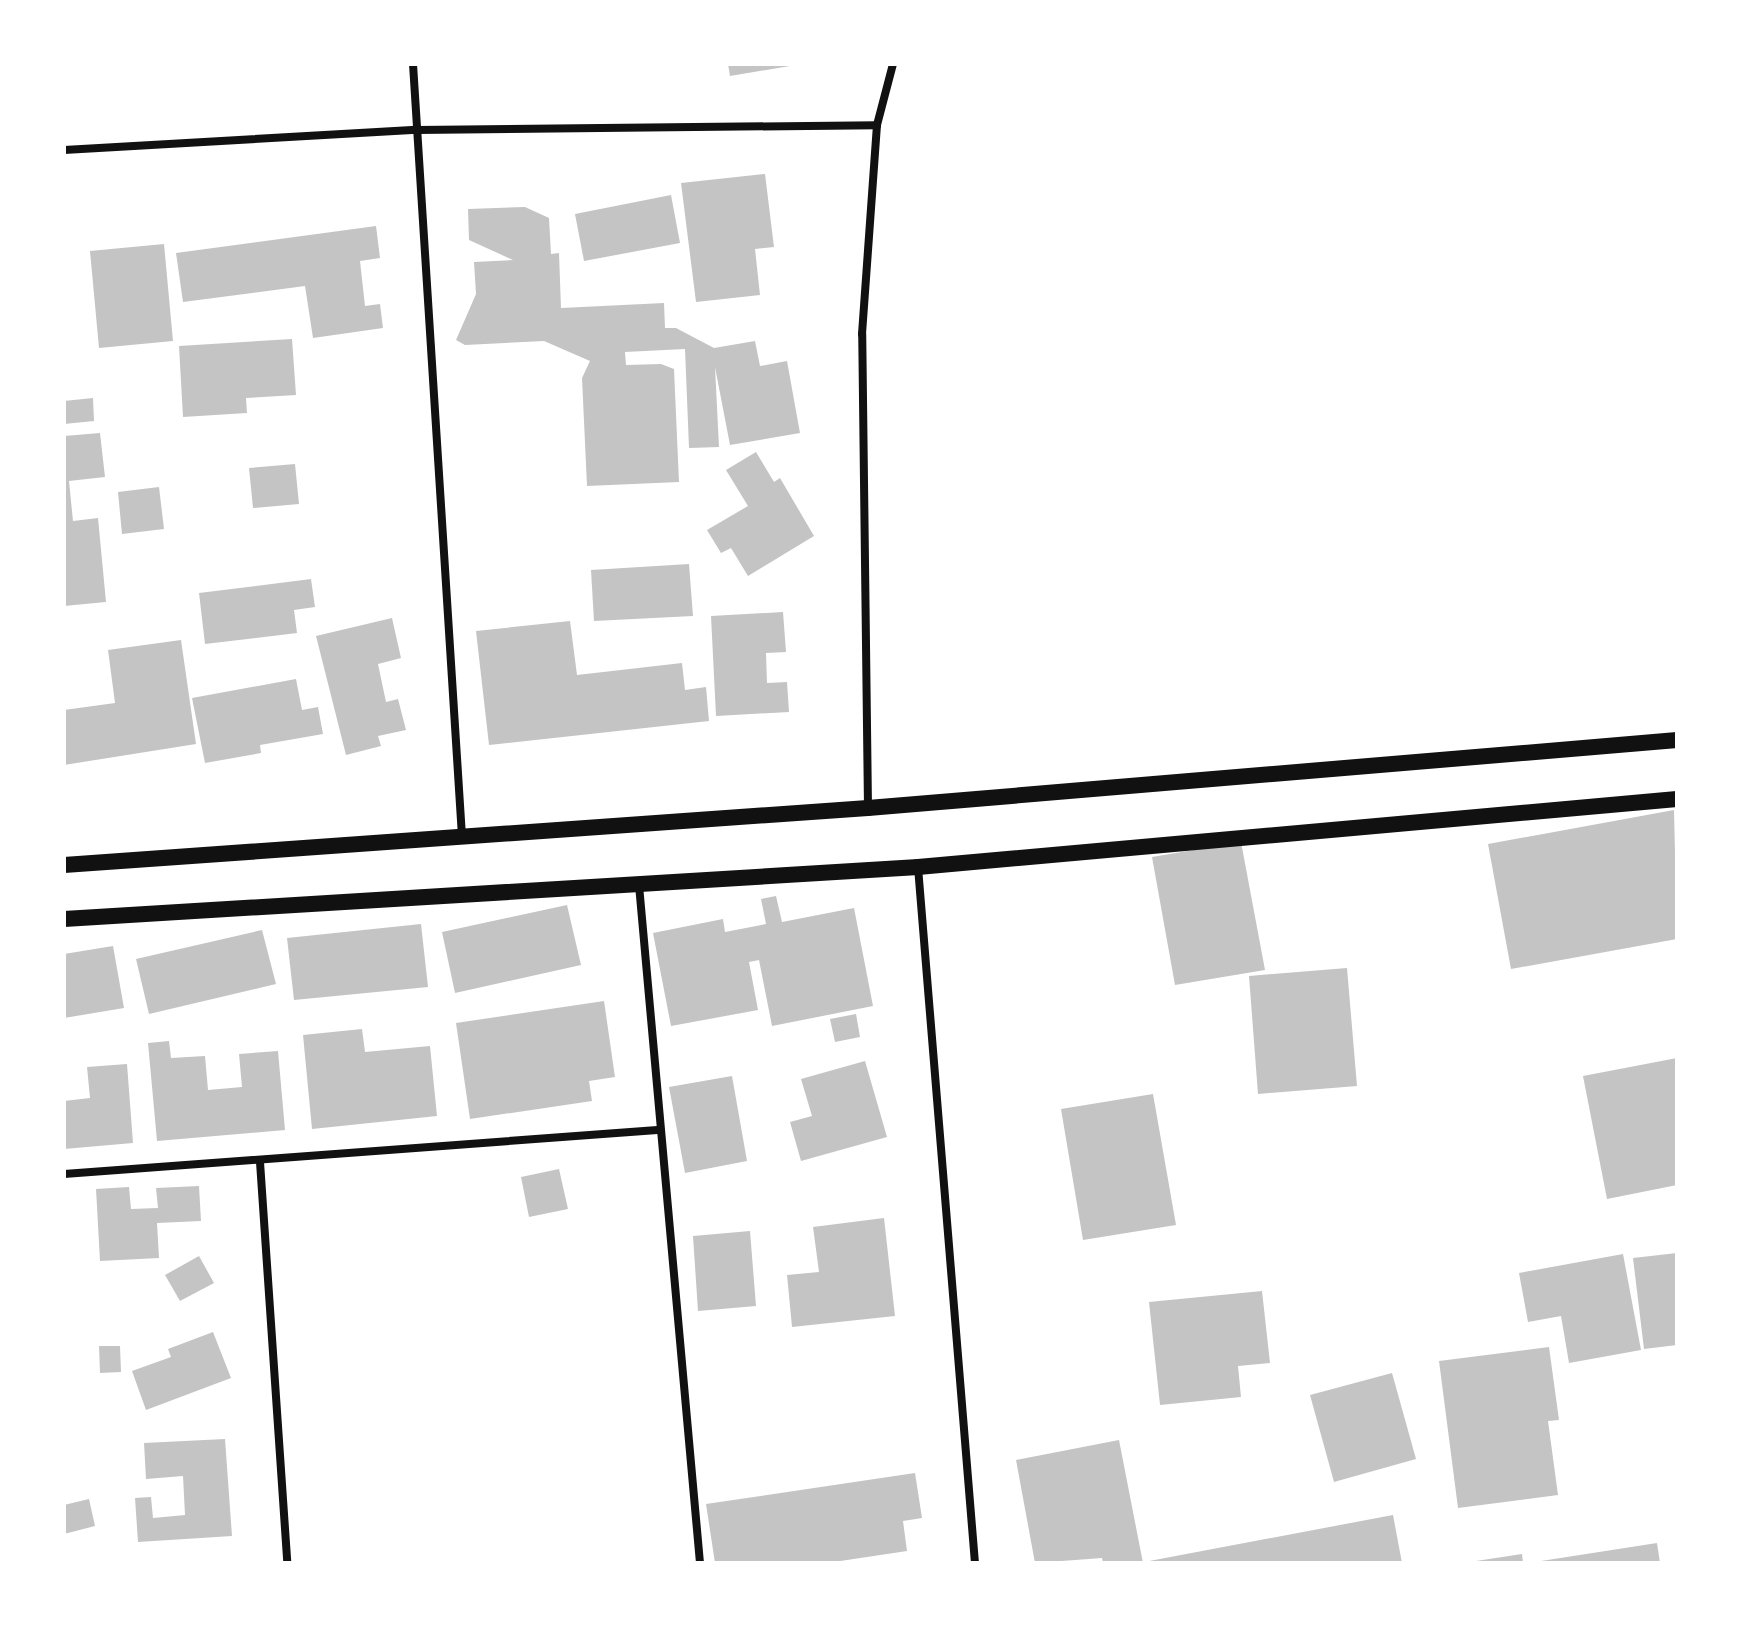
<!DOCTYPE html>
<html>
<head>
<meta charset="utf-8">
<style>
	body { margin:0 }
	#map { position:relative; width:1741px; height:1627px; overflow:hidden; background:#fff; font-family:Rubik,sans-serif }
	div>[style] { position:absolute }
	.building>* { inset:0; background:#c4c4c4 }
	.minor>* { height:8px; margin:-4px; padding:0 4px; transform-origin:4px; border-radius:4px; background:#111 }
	.secondary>* { height:16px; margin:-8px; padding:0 8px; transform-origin:8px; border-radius:8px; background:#111 }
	span { translate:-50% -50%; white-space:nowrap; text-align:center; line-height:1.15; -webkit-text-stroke:8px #fff; paint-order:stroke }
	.frame { position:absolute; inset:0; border:66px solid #fff; pointer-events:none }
</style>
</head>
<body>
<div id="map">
	<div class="building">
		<div style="clip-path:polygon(728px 64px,790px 64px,790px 66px,730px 76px)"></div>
		<div style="clip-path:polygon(765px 174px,774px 247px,755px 249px,760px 295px,696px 302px,681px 183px)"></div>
		<div style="clip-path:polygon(671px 195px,680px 243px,584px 261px,575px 214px)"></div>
		<div style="clip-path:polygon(525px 207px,549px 218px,551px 254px,559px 253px,561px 308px,664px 303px,665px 328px,676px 328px,714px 348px,755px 341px,760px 366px,787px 361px,800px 433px,730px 445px,715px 367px,719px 447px,689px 448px,685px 349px,625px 352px,626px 365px,661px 364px,674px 369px,679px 482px,587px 486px,582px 378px,590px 361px,544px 341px,465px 345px,456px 340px,476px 294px,474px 262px,513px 260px,469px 240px,468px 209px)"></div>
		<div style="clip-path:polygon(376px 226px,380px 258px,360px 261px,365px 306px,380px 304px,383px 328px,313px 338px,305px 286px,183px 302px,176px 253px)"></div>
		<div style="clip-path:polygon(164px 244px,173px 341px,99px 348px,90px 251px)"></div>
		<div style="clip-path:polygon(292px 339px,296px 395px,246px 398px,247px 413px,183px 417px,179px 346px)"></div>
		<div style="clip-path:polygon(93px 398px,94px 421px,64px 424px,64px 401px)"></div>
		<div style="clip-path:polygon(100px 433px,105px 477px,69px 481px,73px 521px,98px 518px,106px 602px,64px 606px,64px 436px)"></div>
		<div style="clip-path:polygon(756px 452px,774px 482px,780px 478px,814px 536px,748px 576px,731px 548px,721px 553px,707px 530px,748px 506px,726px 470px)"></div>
		<div style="clip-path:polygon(295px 464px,299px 504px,253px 508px,249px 468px)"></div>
		<div style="clip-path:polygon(159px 487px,164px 529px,122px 534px,118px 492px)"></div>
		<div style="clip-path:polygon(689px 564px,693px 616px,594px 621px,591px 570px)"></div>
		<div style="clip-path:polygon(311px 579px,315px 607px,294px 610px,297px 633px,205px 644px,199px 593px)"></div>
		<div style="clip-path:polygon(783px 612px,786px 652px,766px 653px,767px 683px,787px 682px,789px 712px,716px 716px,711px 616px)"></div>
		<div style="clip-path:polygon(392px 618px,401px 658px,378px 664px,386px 702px,398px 699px,406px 730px,378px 736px,381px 746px,346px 755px,316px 636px)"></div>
		<div style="clip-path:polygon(570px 621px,577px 675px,682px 663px,685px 690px,706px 687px,709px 721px,489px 745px,476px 631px)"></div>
		<div style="clip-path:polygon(181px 640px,196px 744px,64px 765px,64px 710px,115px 703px,108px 650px)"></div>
		<div style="clip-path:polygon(296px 679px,302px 710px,318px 707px,323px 734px,260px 745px,261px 753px,205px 763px,192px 698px)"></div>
		<div style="clip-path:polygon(1674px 810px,1677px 939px,1511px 969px,1488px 844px)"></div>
		<div style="clip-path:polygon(1241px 842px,1265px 970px,1175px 985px,1152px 857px)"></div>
		<div style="clip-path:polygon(776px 896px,782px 922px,854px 908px,873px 1006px,772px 1026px,759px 960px,749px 962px,758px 1010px,671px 1026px,653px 933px,723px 919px,725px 932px,766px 924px,761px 899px)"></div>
		<div style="clip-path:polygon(567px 905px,581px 965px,455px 993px,442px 932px)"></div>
		<div style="clip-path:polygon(421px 924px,428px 987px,294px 1000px,287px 938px)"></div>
		<div style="clip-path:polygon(262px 930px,276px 984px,149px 1014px,136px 959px)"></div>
		<div style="clip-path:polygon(113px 946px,124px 1008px,64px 1018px,64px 954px)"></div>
		<div style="clip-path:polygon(1347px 968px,1357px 1086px,1258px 1094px,1249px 976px)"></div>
		<div style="clip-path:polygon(604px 1001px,615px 1077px,589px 1081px,592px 1101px,470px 1119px,456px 1023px)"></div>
		<div style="clip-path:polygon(856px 1014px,860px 1037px,835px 1042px,830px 1019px)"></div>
		<div style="clip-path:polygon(362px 1029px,365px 1052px,430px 1046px,437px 1116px,312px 1129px,303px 1035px)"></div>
		<div style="clip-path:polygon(169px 1041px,171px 1058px,205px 1056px,208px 1090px,242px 1087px,239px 1054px,278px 1051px,285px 1130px,157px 1141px,148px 1043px)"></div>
		<div style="clip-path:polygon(1677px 1058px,1677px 1185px,1607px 1199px,1583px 1076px)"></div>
		<div style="clip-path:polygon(865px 1061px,887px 1137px,801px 1161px,790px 1122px,812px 1116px,801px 1079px)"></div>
		<div style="clip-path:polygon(127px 1064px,133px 1143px,64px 1149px,64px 1101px,90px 1098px,87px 1067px)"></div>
		<div style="clip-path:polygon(732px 1076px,747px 1161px,685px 1173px,669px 1087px)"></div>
		<div style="clip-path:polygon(1153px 1094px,1176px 1225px,1083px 1240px,1061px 1109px)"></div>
		<div style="clip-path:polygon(559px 1169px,568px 1209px,529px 1217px,521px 1177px)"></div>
		<div style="clip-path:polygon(199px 1186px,201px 1221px,157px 1223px,159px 1258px,100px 1261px,96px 1189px,129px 1187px,131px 1209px,158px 1208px,156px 1188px)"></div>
		<div style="clip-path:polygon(884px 1218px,895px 1316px,792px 1327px,787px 1275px,819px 1272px,813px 1227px)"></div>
		<div style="clip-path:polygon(750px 1231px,756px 1306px,698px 1311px,693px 1236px)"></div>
		<div style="clip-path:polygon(1677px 1253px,1677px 1345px,1644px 1349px,1633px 1258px)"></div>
		<div style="clip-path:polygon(1623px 1254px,1641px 1350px,1569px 1363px,1561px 1316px,1528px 1322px,1519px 1273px)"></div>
		<div style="clip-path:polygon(199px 1256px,214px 1283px,180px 1301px,165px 1275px)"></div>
		<div style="clip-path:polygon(1262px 1291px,1270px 1363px,1238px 1366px,1241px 1397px,1160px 1405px,1149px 1302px)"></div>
		<div style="clip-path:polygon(213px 1332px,231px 1378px,146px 1410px,132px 1371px,171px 1357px,168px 1349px)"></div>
		<div style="clip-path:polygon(99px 1346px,120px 1346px,121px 1372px,100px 1373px)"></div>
		<div style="clip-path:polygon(1549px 1347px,1559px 1420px,1548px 1421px,1558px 1495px,1458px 1508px,1439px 1361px)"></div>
		<div style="clip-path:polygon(1392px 1373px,1416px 1459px,1334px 1482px,1310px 1395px)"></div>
		<div style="clip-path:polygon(225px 1439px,232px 1536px,138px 1542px,135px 1498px,151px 1497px,153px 1518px,185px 1515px,183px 1476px,146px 1479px,144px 1443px)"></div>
		<div style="clip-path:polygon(1119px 1440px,1143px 1563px,1103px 1563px,1102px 1558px,1035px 1563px,1016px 1460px)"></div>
		<div style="clip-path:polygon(915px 1473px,922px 1518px,903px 1521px,907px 1551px,827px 1563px,715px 1563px,706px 1504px)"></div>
		<div style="clip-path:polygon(89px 1499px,95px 1526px,64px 1534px,64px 1505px)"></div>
		<div style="clip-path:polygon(1393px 1515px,1402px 1563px,1144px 1563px,1144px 1562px)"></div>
		<div style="clip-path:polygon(1657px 1543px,1660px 1563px,1541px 1563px,1541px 1561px)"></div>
		<div style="clip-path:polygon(1522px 1554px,1523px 1563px,1476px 1563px,1476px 1561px)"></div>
	</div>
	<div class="minor">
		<div style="left:413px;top:64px;width:775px;rotate:86.37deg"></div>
		<div style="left:64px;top:150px;width:353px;rotate:-3.3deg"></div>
		<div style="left:416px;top:130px;width:461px;rotate:-0.6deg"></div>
		<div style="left:868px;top:808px;width:474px;rotate:-90.7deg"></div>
		<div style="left:862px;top:334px;width:210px;rotate:-85.9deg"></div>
		<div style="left:877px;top:125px;width:63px;rotate:-75.3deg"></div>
		<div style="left:918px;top:867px;width:698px;rotate:85.32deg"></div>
		<div style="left:639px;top:885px;width:681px;rotate:84.86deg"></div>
		<div style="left:260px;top:1162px;width:402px;rotate:86.1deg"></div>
		<div style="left:64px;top:1174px;width:595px;rotate:-4.24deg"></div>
	</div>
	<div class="secondary">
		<div style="left:64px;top:865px;width:806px;rotate:-4.06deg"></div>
		<div style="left:868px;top:808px;width:812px;rotate:-4.8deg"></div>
		<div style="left:64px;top:919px;width:856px;rotate:-3.48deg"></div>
		<div style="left:918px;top:867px;width:762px;rotate:-5.12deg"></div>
	</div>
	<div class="frame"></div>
</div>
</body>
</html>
